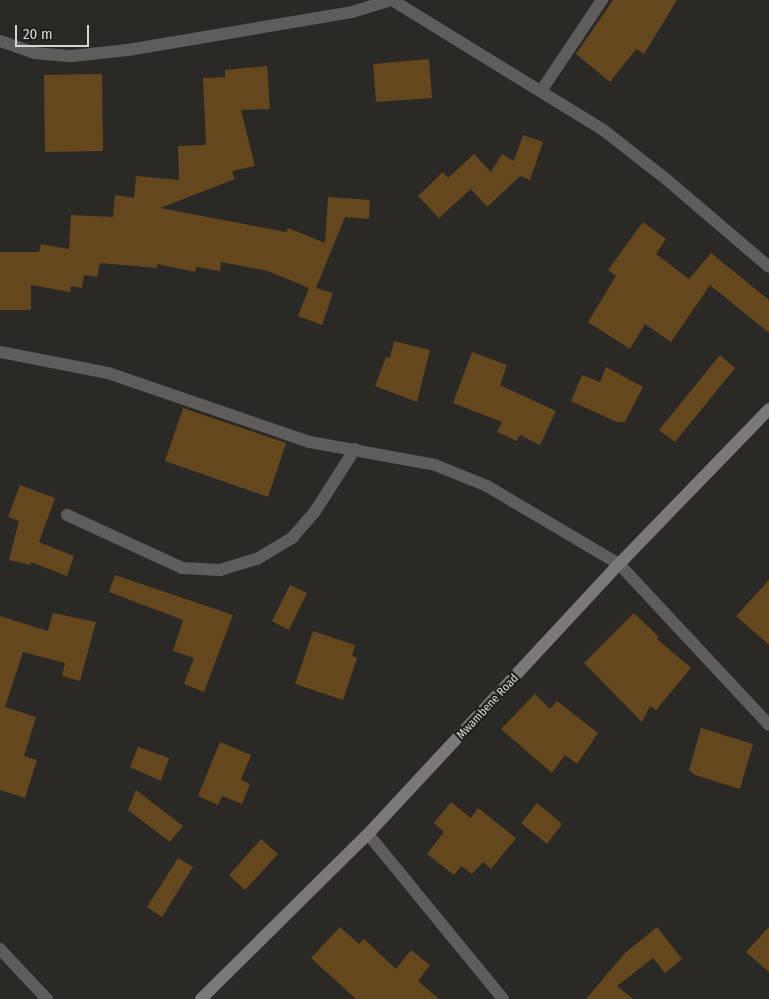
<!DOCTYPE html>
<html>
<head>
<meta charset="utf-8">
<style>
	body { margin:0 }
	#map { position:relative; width:769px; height:999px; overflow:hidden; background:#2b2925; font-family:"Fira Sans Condensed",sans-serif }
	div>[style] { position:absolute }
	.building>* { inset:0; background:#65471d }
	.street>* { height:12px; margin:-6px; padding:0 6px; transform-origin:6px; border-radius:6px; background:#5f5c5c }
	.secondary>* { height:12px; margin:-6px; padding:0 6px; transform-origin:6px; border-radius:6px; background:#7d7878 }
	span { translate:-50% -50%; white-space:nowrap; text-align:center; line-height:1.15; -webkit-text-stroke:4.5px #21201b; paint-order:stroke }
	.street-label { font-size:12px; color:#d6d5d2 }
	.scale { position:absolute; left:15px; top:25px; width:74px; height:22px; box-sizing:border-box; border:2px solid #d6d5d2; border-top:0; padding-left:6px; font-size:15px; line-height:18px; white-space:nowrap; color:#d6d5d2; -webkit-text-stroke:4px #21201b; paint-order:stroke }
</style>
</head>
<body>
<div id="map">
	<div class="building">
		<div style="clip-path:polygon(613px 0,677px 0,644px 54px,636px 49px,610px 82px,576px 54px)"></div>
		<div style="clip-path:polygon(429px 59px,432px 98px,376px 102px,373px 64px)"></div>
		<div style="clip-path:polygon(267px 66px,270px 109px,241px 110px,255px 166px,232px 171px,235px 179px,160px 208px,286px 232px,288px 228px,325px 243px,328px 197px,370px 200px,369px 219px,345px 217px,316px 288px,333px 293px,322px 325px,298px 316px,309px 288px,268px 271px,221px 262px,220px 271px,196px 267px,195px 272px,157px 264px,157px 268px,100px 263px,97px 277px,84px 275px,82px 288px,71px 286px,70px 292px,31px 285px,31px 310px,0 310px,0 252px,39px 252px,41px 244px,69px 249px,71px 215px,113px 217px,115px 195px,134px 198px,136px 176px,179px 180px,178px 146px,206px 145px,203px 78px,225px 77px,225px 70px)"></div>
		<div style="clip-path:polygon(102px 74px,103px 151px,45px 152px,44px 75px)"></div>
		<div style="clip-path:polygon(523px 135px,543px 142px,530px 180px,520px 176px,487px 207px,471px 189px,439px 218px,418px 196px,443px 172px,448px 178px,474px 154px,491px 172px,502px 154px,514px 161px)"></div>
		<div style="clip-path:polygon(643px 222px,666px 239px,656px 254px,689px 279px,711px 253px,769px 300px,769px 333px,710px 285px,671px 342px,645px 324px,630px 349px,588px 322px,616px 276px,608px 270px)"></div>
		<div style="clip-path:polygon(394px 341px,430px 350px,417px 402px,375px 386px,386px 357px,390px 358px)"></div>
		<div style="clip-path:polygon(472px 352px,507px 365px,500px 385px,556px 411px,540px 445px,520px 435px,517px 441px,497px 432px,502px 422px,453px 403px)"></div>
		<div style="clip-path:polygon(720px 355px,735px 368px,675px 442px,659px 430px)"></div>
		<div style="clip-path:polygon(606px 367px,643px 387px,625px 422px,617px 422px,571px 401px,582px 375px,600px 382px)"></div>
		<div style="clip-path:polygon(183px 408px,286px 443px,268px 497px,165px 461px)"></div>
		<div style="clip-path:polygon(20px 485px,55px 498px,39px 542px,74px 556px,67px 576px,31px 562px,30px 565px,9px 560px,19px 521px,8px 517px)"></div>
		<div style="clip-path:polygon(115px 575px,233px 615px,204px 692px,184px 684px,194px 658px,173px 651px,183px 620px,109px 592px)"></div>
		<div style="clip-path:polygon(769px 580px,769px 645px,736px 616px)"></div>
		<div style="clip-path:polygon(290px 585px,307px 593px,289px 630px,272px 621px)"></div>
		<div style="clip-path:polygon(53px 613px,96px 622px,80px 681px,62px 676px,65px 663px,23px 652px,5px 707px,36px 717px,24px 756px,37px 760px,25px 798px,0 790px,0 616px,48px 631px)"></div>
		<div style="clip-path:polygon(634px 613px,659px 637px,657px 639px,691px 668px,656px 710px,650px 706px,642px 722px,584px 663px)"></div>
		<div style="clip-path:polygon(313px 631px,355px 645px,352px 656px,357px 658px,343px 700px,295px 684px)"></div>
		<div style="clip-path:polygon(535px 694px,550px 709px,557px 701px,598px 733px,577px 764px,565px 755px,552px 773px,501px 729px)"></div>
		<div style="clip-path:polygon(701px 728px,753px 744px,740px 789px,695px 775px,689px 770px)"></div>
		<div style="clip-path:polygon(220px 742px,251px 755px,241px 780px,250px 784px,242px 804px,222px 796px,218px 805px,198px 796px)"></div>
		<div style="clip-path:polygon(138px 747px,169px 758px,161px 781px,130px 767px)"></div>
		<div style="clip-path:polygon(136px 790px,183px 826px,170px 842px,128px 810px)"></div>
		<div style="clip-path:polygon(451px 802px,471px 818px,478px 808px,516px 838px,491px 869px,483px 862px,472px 874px,461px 866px,454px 875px,427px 854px,444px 832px,434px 823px)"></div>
		<div style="clip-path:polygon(537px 803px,562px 824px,547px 844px,521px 823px)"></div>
		<div style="clip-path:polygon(261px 839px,278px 854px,245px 890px,229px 875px)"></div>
		<div style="clip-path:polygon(178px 858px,193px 867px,162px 917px,147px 907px)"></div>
		<div style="clip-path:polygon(340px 927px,359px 944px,364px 939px,396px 969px,411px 950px,430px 965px,418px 981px,439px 999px,356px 999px,311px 958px)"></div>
		<div style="clip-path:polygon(657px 927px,682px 959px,665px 973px,653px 958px,617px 986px,633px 999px,586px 999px,625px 953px)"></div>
		<div style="clip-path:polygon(769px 927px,769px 972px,746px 952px)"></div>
	</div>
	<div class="street">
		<div style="left:392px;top:0;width:246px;rotate:31.6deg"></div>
		<div style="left:602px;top:129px;width:81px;rotate:38deg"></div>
		<div style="left:666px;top:179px;width:135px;rotate:40.5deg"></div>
		<div style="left:0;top:41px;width:36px;rotate:19deg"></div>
		<div style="left:34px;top:53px;width:38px;rotate:5deg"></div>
		<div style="left:72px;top:56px;width:56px;rotate:-6.1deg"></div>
		<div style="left:128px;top:50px;width:227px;rotate:-9.6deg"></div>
		<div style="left:352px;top:12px;width:41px;rotate:-17.1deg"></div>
		<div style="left:541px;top:91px;width:110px;rotate:-56.2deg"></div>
		<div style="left:0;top:352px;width:110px;rotate:11deg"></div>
		<div style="left:108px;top:373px;width:213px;rotate:18.9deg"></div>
		<div style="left:310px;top:442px;width:127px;rotate:10.4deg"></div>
		<div style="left:435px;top:465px;width:56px;rotate:22deg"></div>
		<div style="left:487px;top:486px;width:153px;rotate:30.6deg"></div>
		<div style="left:619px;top:564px;width:220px;rotate:47deg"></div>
		<div style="left:67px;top:515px;width:127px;rotate:24.7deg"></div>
		<div style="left:182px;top:568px;width:38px;rotate:3deg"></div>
		<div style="left:220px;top:570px;width:39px;rotate:-17deg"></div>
		<div style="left:257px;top:559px;width:41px;rotate:-31deg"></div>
		<div style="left:292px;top:538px;width:33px;rotate:-49deg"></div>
		<div style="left:314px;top:513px;width:76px;rotate:-57.4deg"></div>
		<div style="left:368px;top:834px;width:213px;rotate:50.7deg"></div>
		<div style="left:0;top:949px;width:69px;rotate:46.8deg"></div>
	</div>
	<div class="secondary">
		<div style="left:201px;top:999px;width:235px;rotate:-44.7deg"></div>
		<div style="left:368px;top:834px;width:369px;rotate:-47.1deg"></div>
		<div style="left:619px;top:564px;width:216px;rotate:-45.9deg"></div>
	</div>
	<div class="street-label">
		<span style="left:488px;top:707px;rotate:-47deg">Mwambene Road</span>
	</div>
	<div class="scale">20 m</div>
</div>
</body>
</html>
